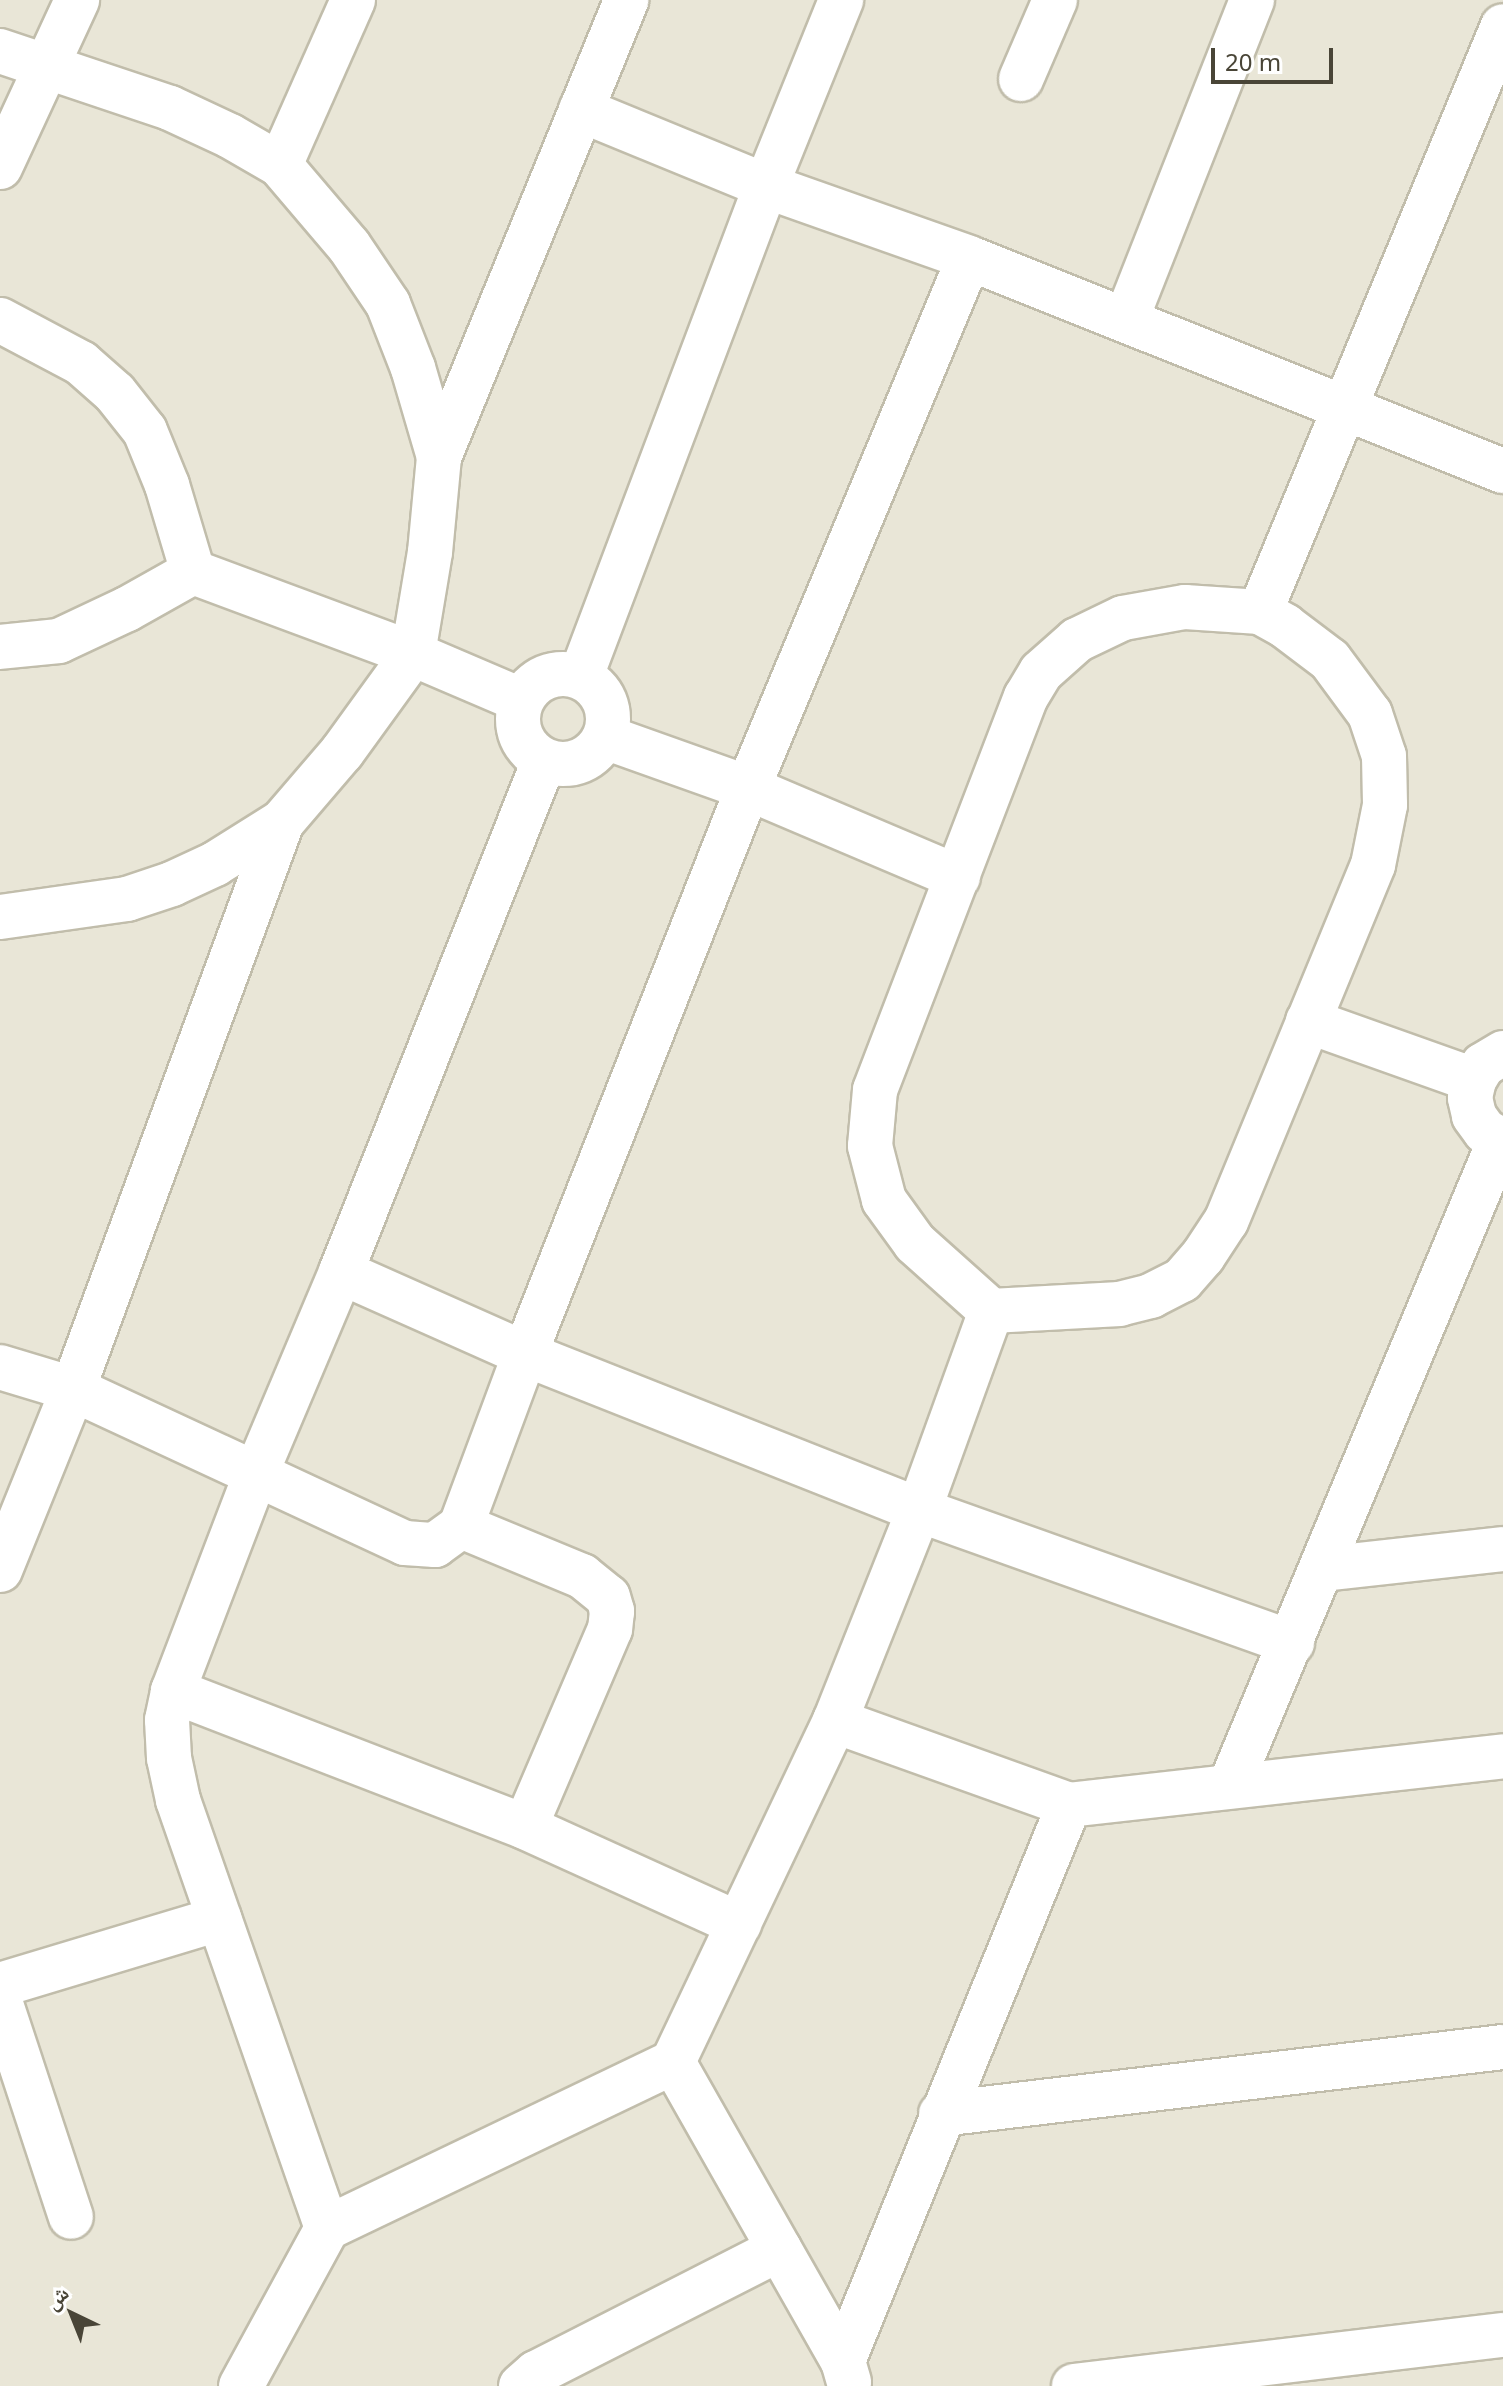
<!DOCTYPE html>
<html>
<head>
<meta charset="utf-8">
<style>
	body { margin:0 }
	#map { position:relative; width:1503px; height:2386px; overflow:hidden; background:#f5f3e9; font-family:"Noto Sans","Noto Naskh Arabic",sans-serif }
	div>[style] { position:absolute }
	.residential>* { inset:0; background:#e9e6d7 }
	.roads { filter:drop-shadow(2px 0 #c1bdab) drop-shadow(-2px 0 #c1bdab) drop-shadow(0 2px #c1bdab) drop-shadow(0 -2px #c1bdab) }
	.street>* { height:44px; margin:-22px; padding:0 22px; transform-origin:22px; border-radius:22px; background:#fff }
	.street>.ring { margin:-22px; padding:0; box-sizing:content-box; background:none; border:44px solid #fff; border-radius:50% }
	span { translate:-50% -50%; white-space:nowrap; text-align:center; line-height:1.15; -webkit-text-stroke:7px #fff; paint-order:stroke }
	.north { position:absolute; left:32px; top:2274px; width:80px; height:80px; -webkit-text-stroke:6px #fff; paint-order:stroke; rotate:317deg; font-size:22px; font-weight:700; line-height:32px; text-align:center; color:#494537 }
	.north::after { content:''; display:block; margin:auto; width:28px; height:36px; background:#494537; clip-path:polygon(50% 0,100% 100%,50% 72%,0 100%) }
	.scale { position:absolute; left:1211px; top:48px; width:122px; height:36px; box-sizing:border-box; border:4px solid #494537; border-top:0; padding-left:10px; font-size:24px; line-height:28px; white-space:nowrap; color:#494537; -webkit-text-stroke:6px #fff; paint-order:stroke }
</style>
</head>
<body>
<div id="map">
	<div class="residential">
		<div style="clip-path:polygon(0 0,1503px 0,1503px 2386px,0 2386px)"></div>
	</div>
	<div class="roads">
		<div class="street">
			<div style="left:0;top:51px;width:179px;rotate:18.5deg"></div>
			<div style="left:170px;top:108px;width:66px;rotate:25deg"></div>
			<div style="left:230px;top:136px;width:58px;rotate:30.1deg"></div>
			<div style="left:280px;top:165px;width:106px;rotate:49.6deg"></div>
			<div style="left:349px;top:246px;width:70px;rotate:56.1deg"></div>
			<div style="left:388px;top:304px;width:69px;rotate:68.7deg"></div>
			<div style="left:413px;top:368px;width:93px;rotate:73.7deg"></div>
			<div style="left:439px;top:457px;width:95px;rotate:95.4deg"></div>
			<div style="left:430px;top:552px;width:103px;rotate:99.5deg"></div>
			<div style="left:413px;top:654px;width:121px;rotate:125.9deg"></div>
			<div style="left:342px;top:752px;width:92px;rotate:130.6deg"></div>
			<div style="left:282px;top:822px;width:79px;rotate:147.9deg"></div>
			<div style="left:215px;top:864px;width:47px;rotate:155.1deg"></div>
			<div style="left:172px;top:884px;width:47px;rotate:161.6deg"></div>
			<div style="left:127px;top:899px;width:128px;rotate:171.9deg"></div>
			<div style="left:1021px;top:79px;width:86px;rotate:-66.7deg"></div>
			<div style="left:581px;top:110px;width:200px;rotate:22.3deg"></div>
			<div style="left:766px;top:186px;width:215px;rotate:19.5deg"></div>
			<div style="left:969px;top:258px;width:575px;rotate:21.75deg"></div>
			<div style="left:280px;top:165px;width:180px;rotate:-66.1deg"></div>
			<div style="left:0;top:167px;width:184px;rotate:-65.2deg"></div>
			<div style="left:0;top:320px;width:92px;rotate:28deg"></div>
			<div style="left:81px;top:363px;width:45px;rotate:41.4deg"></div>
			<div style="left:115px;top:393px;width:48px;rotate:51.7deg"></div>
			<div style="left:145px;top:431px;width:58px;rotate:67.8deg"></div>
			<div style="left:167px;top:485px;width:91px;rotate:73.4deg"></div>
			<div style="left:193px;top:572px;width:76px;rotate:150.7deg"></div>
			<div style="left:127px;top:609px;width:75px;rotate:154.8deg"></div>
			<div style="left:59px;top:641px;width:59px;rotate:174.2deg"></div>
			<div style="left:1126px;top:320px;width:344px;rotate:-68.5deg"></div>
			<div style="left:439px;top:457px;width:494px;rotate:-67.7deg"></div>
			<div style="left:193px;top:572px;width:235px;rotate:20.4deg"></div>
			<div style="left:413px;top:654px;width:117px;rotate:23.1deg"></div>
			<div style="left:1185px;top:607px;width:75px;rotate:3.8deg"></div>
			<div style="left:1260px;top:612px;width:29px;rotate:29deg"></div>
			<div style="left:1285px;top:626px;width:56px;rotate:37.1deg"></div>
			<div style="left:1330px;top:660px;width:67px;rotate:53.5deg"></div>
			<div style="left:1370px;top:714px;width:44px;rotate:71.6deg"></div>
			<div style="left:1384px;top:756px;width:49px;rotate:88.8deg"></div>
			<div style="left:1385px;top:805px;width:61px;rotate:101.3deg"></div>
			<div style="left:1373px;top:865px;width:385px;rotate:112.4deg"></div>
			<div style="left:1226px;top:1221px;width:42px;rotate:123.3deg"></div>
			<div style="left:1203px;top:1256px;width:32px;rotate:131deg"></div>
			<div style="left:1182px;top:1280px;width:35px;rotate:153deg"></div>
			<div style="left:1151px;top:1296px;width:32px;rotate:166deg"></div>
			<div style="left:1120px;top:1304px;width:129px;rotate:176.9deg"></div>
			<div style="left:991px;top:1311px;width:102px;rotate:-138.2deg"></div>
			<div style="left:915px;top:1243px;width:53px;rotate:-125.8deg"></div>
			<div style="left:884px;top:1200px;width:56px;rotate:-104.5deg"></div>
			<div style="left:870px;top:1146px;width:56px;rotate:-84.9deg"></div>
			<div style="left:875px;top:1090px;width:421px;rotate:-69deg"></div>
			<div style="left:1026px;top:697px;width:29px;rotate:-59deg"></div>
			<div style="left:1041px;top:672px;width:48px;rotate:-41.6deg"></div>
			<div style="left:1077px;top:640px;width:51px;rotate:-25.6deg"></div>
			<div style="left:1123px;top:618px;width:63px;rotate:-10.1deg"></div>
			<div style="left:1260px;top:612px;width:634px;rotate:-67.48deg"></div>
			<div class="ring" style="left:518px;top:674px;width:46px;height:46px"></div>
			<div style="left:581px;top:676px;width:524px;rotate:-69.32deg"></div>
			<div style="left:766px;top:186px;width:201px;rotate:-68deg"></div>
			<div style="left:605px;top:737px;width:152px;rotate:19.6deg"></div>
			<div style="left:748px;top:788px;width:228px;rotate:23deg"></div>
			<div style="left:1308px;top:1021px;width:176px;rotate:19.6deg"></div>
			<div style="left:1503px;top:1053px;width:23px;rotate:149deg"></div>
			<div style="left:1483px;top:1065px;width:17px;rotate:121deg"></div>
			<div style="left:1474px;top:1080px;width:18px;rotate:103deg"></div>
			<div style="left:1470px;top:1098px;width:18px;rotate:77deg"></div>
			<div style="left:1474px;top:1116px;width:19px;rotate:54deg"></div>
			<div style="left:1485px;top:1131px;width:21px;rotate:29deg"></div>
			<div style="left:341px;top:1272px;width:201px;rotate:24deg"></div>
			<div style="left:525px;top:1354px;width:424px;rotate:21.6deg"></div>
			<div style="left:919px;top:1510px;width:396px;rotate:19.6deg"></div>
			<div style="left:0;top:1367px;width:76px;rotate:16.8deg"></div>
			<div style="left:73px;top:1389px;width:366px;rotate:24.9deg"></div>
			<div style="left:405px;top:1543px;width:30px;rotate:4deg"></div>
			<div style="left:435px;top:1545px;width:32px;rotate:-36deg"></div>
			<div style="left:461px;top:1526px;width:184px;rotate:-69.6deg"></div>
			<div style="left:525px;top:1354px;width:608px;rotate:-68.5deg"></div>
			<div style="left:748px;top:788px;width:574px;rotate:-67.36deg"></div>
			<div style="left:461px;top:1526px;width:131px;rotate:22.5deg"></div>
			<div style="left:582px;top:1576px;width:33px;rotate:39deg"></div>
			<div style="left:608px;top:1597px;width:15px;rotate:74deg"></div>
			<div style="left:612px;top:1611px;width:18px;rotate:96deg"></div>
			<div style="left:610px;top:1629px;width:215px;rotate:113.2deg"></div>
			<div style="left:1323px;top:1569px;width:181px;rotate:-6.3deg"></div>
			<div style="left:0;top:1570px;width:195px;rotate:-68deg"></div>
			<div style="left:73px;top:1389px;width:604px;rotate:-69.77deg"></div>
			<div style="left:173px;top:1691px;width:377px;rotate:21.1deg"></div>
			<div style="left:525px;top:1827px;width:235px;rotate:24.4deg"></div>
			<div style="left:835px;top:1721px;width:249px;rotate:19.7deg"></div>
			<div style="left:1069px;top:1805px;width:437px;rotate:-6.4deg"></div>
			<div style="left:1230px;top:1786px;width:700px;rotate:-67.32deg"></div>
			<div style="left:0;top:1985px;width:229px;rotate:-16.8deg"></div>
			<div style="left:0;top:2001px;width:227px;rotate:71.8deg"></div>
			<div style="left:673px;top:2062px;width:344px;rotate:60.4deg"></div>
			<div style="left:843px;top:2361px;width:22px;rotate:74deg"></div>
			<div style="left:941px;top:2114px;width:566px;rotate:-6.8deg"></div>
			<div style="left:327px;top:2228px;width:453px;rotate:-109.2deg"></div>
			<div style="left:178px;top:1800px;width:43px;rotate:-102.1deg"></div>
			<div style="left:169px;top:1758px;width:38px;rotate:-93deg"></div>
			<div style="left:167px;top:1720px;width:30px;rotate:-78deg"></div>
			<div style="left:173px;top:1691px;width:230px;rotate:-69.1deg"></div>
			<div style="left:255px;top:1476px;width:221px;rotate:-67.1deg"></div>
			<div style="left:341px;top:1272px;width:550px;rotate:-68.33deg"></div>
			<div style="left:843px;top:2361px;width:600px;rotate:-67.88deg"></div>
			<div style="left:241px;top:2386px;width:180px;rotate:-61.4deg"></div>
			<div style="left:327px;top:2228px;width:384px;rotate:-25.6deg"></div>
			<div style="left:673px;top:2062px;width:378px;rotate:-64.6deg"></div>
			<div style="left:835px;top:1721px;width:227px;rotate:-68.3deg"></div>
			<div style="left:919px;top:1510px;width:212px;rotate:-70.1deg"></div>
			<div style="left:521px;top:2386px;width:20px;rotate:-41deg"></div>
			<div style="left:536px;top:2373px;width:273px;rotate:-27deg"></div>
			<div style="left:1074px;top:2386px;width:432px;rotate:-6.8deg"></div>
		</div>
	</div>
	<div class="north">ش</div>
	<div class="scale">20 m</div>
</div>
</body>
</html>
